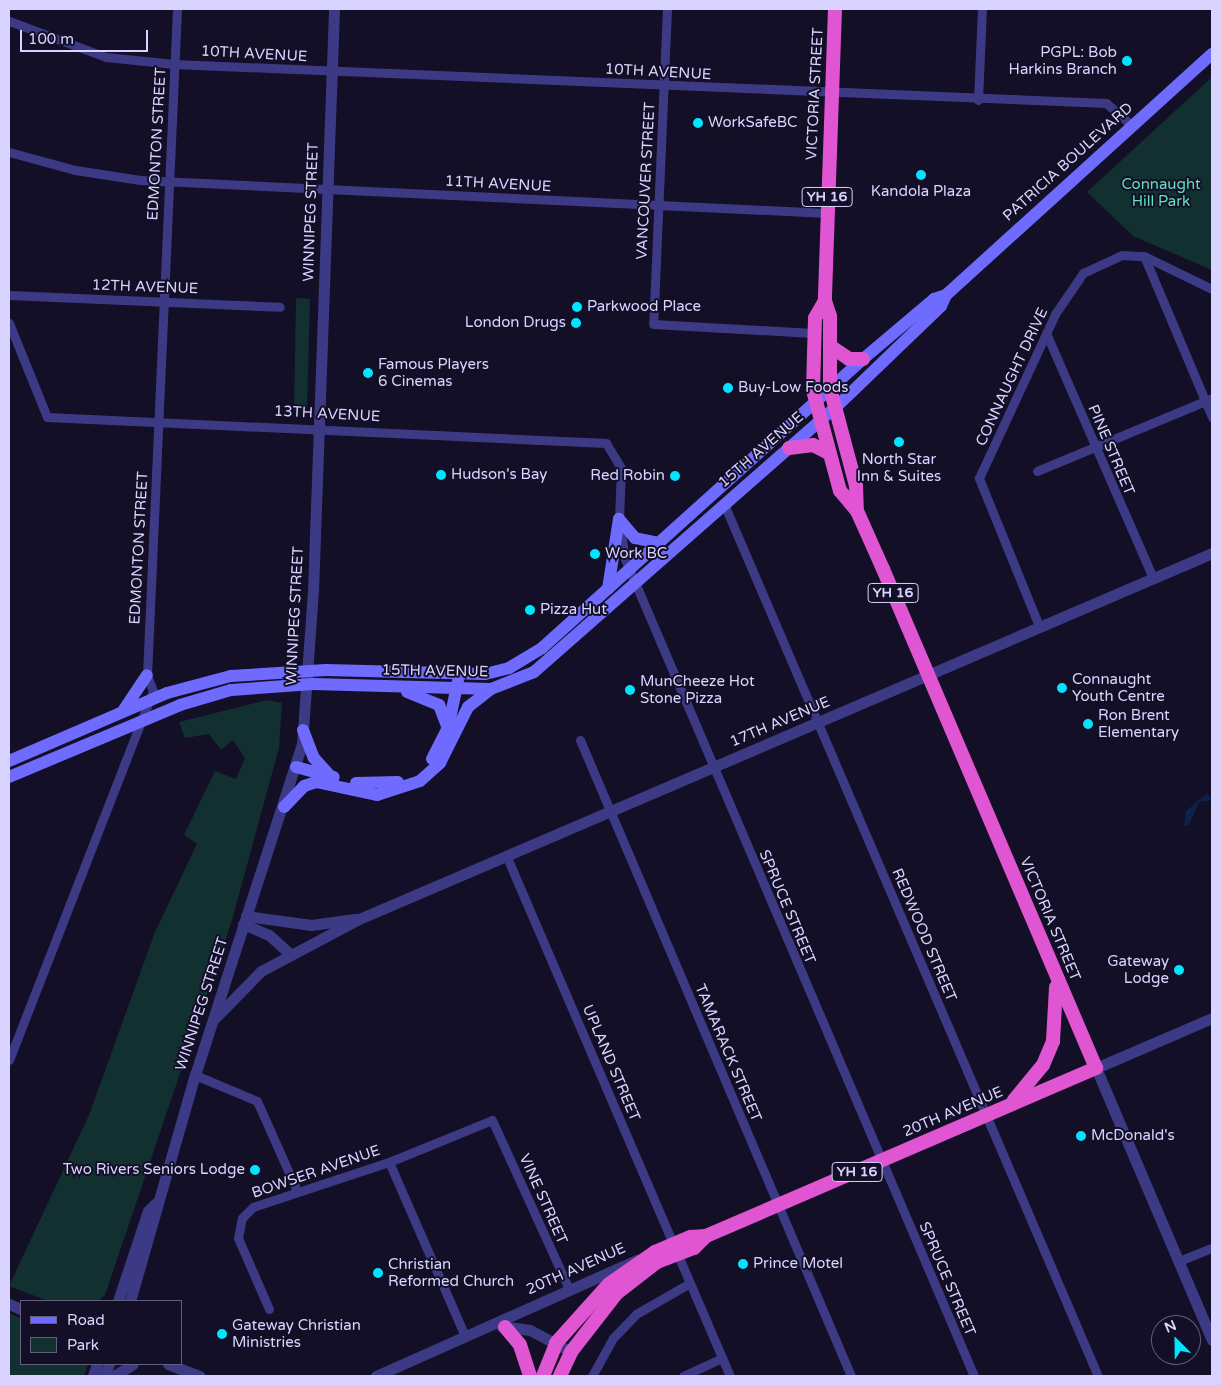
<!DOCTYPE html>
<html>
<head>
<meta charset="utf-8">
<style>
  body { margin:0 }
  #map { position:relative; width:1221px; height:1385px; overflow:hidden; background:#130f26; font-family:"Varela Round",sans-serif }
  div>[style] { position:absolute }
  .green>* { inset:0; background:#12302f }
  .water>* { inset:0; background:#0c2248 }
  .minor>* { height:9px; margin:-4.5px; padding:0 4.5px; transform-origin:4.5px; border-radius:4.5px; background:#3d3a85 }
  .tertiary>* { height:11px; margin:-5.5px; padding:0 5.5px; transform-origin:5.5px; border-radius:5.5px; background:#3d3a85 }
  .secondary>* { height:12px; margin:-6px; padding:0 6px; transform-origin:6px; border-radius:6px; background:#6f6bff }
  .trunk>* { height:14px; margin:-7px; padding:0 7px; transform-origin:7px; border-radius:7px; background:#e055d1 }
  .dots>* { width:14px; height:14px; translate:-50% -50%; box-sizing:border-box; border:2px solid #130f26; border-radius:50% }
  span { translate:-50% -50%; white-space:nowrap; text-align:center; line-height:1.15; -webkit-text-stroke:4px #130f26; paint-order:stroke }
  .shield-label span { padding:1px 4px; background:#130f26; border:1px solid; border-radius:4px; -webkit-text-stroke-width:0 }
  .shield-label { font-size:14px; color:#d9d4ff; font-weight:700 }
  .poi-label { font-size:15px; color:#d9d4ff }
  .right { translate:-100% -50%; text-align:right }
  .left { translate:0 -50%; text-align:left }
  .street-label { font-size:15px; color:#d9d4ff }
  .park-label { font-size:15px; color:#5fe0c0 }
  .frame { position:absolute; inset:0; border:10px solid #d9d4ff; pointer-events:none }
  .legend { position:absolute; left:20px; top:1300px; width:162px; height:65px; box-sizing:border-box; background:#130f26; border:1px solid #625e7d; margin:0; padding:6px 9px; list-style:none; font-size:15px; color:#d9d4ff }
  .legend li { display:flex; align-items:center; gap:10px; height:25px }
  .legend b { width:25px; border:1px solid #625e7d }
  .north { position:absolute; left:1151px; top:1315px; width:50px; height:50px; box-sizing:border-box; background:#130f26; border:1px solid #625e7d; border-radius:50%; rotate:337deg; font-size:14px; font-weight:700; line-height:20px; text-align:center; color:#d9d4ff }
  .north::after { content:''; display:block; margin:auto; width:18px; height:22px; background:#00e5ff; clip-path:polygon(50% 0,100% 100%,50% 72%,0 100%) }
  .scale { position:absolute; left:20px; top:30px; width:128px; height:22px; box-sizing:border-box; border:2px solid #d9d4ff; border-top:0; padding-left:6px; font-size:15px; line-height:18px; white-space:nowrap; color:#d9d4ff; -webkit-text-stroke:4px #130f26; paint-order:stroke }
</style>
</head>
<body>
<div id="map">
  <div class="green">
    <div style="clip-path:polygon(1212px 77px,1212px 270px,1133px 236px,1087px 192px)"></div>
    <div style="clip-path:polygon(296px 298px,310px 299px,307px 410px,294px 411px)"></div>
    <div style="clip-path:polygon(267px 700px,282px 703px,279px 748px,232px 920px,105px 1295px,98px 1301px,48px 1301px,9px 1286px,89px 1115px,155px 932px,197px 844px,184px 835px,215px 771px,236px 779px,245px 758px,233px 740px,221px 750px,209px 734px,185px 738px,179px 722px)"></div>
    <div style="clip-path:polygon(9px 1313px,21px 1318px,21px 1364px,88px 1364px,84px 1376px,9px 1376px)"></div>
  </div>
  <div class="water">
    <div style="clip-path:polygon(1207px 793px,1212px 800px,1199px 802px,1189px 825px,1184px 826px,1186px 811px)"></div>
  </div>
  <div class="minor">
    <div style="left:667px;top:9px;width:315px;rotate:92.5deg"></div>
    <div style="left:653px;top:324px;width:160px;rotate:3.2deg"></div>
    <div style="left:9px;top:21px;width:103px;rotate:20.4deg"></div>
    <div style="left:106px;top:57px;width:68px;rotate:5.9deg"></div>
    <div style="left:174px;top:64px;width:933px;rotate:2.4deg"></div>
    <div style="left:1106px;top:103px;width:35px;rotate:41deg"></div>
    <div style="left:978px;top:100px;width:91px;rotate:-87.5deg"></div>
    <div style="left:9px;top:152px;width:68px;rotate:15.3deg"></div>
    <div style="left:75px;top:170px;width:66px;rotate:8.7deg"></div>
    <div style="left:140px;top:180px;width:687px;rotate:2.75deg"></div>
    <div style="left:1144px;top:256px;width:175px;rotate:67.1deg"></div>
    <div style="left:9px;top:295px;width:271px;rotate:2.5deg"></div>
    <div style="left:9px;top:323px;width:101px;rotate:68deg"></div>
    <div style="left:47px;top:417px;width:560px;rotate:2.66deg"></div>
    <div style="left:606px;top:443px;width:29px;rotate:59deg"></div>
    <div style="left:621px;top:468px;width:51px;rotate:92.2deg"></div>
    <div style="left:619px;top:519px;width:40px;rotate:81.5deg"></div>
    <div style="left:625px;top:559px;width:888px;rotate:66.87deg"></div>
    <div style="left:1046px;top:333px;width:267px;rotate:66.4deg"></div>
    <div style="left:1037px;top:471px;width:190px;rotate:-22.6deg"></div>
    <div style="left:724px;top:504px;width:949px;rotate:66.79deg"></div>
    <div style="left:1039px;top:626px;width:160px;rotate:-112.1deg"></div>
    <div style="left:979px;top:478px;width:181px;rotate:-65.1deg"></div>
    <div style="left:1055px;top:314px;width:50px;rotate:-55.7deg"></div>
    <div style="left:1083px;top:273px;width:43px;rotate:-24.8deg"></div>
    <div style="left:1122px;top:255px;width:22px;rotate:3deg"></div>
    <div style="left:1144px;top:256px;width:76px;rotate:25.9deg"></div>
    <div style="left:580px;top:740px;width:691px;rotate:66.92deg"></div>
    <div style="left:506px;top:855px;width:567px;rotate:66.74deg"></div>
    <div style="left:9px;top:1060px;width:396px;rotate:-68.7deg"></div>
    <div style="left:153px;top:691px;width:17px;rotate:-111deg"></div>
    <div style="left:147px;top:675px;width:667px;rotate:-87.42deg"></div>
    <div style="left:195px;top:1075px;width:67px;rotate:22.8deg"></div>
    <div style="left:257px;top:1101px;width:98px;rotate:66deg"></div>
    <div style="left:389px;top:1162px;width:190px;rotate:66.4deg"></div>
    <div style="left:1179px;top:1261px;width:35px;rotate:-22deg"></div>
    <div style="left:269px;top:1309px;width:77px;rotate:-113.6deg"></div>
    <div style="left:238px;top:1238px;width:20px;rotate:-79deg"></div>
    <div style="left:242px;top:1218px;width:16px;rotate:-45deg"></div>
    <div style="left:253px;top:1207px;width:143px;rotate:-18.3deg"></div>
    <div style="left:389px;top:1162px;width:111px;rotate:-22.2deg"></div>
    <div style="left:492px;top:1120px;width:186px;rotate:65.5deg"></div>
    <div style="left:592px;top:1376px;width:43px;rotate:-61.1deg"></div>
    <div style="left:613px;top:1338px;width:33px;rotate:-46deg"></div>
    <div style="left:636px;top:1314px;width:62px;rotate:-29.9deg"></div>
    <div style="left:683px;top:1376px;width:43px;rotate:-24.8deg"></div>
  </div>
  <div class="tertiary">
    <div style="left:246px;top:916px;width:66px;rotate:7.9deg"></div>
    <div style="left:311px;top:925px;width:44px;rotate:-7.8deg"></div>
    <div style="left:243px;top:924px;width:28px;rotate:23deg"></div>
    <div style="left:269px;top:935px;width:27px;rotate:42deg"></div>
    <div style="left:215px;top:1018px;width:66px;rotate:-45.6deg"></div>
    <div style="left:261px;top:971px;width:111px;rotate:-28deg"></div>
    <div style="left:359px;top:919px;width:928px;rotate:-23.22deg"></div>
    <div style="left:1212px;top:1018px;width:126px;rotate:156.7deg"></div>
    <div style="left:1096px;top:1068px;width:296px;rotate:66.9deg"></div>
    <div style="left:118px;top:1301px;width:95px;rotate:-71.6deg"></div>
    <div style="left:148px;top:1211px;width:11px;rotate:-45deg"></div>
    <div style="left:130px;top:1301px;width:235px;rotate:-74deg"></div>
    <div style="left:195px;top:1075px;width:348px;rotate:-72.1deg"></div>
    <div style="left:302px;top:744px;width:153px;rotate:-85.9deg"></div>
    <div style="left:313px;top:591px;width:582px;rotate:-87.93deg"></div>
    <div style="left:9px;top:1304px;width:13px;rotate:23deg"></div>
    <div style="left:501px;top:1326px;width:29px;rotate:8deg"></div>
    <div style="left:530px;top:1330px;width:47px;rotate:28.2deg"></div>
    <div style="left:168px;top:1364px;width:34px;rotate:21deg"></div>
    <div style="left:93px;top:1376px;width:13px;rotate:-72deg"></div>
    <div style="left:104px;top:1376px;width:13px;rotate:-67deg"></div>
    <div style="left:114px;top:1376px;width:22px;rotate:-32deg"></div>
    <div style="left:376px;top:1376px;width:286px;rotate:-24deg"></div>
  </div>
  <div class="secondary">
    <div style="left:619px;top:519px;width:25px;rotate:50deg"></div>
    <div style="left:635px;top:538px;width:25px;rotate:12deg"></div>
    <div style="left:608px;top:589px;width:71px;rotate:-81.1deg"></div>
    <div style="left:407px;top:692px;width:35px;rotate:22deg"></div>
    <div style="left:439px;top:705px;width:25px;rotate:69deg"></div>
    <div style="left:123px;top:711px;width:43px;rotate:-56.3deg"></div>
    <div style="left:303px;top:730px;width:30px;rotate:69deg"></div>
    <div style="left:314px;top:758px;width:24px;rotate:48deg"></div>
    <div style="left:432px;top:759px;width:35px;rotate:-63deg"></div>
    <div style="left:448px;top:728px;width:48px;rotate:-78deg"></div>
    <div style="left:9px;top:761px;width:172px;rotate:-23.3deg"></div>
    <div style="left:167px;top:693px;width:66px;rotate:-14.9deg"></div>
    <div style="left:231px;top:676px;width:95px;rotate:-3.6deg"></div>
    <div style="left:326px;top:670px;width:159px;rotate:1.4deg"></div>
    <div style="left:485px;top:674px;width:25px;rotate:-14deg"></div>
    <div style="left:509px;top:668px;width:39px;rotate:-31deg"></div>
    <div style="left:542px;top:648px;width:432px;rotate:-42deg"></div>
    <div style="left:863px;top:359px;width:93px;rotate:-40.2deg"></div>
    <div style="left:934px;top:299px;width:13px;rotate:-18deg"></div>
    <div style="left:296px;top:767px;width:39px;rotate:15deg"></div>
    <div style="left:9px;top:777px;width:186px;rotate:-22.8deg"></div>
    <div style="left:180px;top:705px;width:53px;rotate:-16.4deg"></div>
    <div style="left:231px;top:690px;width:82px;rotate:-4.2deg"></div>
    <div style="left:313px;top:684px;width:178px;rotate:1.6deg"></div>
    <div style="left:491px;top:689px;width:46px;rotate:-21.6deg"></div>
    <div style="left:534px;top:672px;width:400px;rotate:-41.3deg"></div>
    <div style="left:835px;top:408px;width:147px;rotate:-43.9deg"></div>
    <div style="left:941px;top:306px;width:12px;rotate:-66deg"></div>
    <div style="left:946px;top:295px;width:359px;rotate:-42.2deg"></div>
    <div style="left:356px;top:783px;width:42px;rotate:-1.4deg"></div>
    <div style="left:284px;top:807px;width:29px;rotate:-46deg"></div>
    <div style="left:304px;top:786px;width:13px;rotate:-18deg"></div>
    <div style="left:316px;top:782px;width:62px;rotate:12deg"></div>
    <div style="left:377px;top:795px;width:45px;rotate:-18deg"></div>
    <div style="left:420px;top:781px;width:27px;rotate:-42deg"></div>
    <div style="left:440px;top:763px;width:63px;rotate:-63.4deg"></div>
    <div style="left:468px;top:707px;width:29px;rotate:-38deg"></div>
  </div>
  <div class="trunk">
    <div style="left:835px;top:9px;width:292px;rotate:92deg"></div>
    <div style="left:825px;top:301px;width:16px;rotate:72deg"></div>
    <div style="left:830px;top:316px;width:72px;rotate:90deg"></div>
    <div style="left:830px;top:388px;width:101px;rotate:75.1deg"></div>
    <div style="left:856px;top:486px;width:25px;rotate:88deg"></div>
    <div style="left:830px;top:346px;width:23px;rotate:34deg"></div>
    <div style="left:849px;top:359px;width:14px"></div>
    <div style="left:789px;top:448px;width:24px;rotate:-7deg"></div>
    <div style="left:813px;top:445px;width:18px;rotate:27deg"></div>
    <div style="left:1014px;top:1100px;width:45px;rotate:-50.4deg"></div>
    <div style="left:1043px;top:1065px;width:26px;rotate:-67deg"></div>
    <div style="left:1053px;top:1041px;width:54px;rotate:-86.8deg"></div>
    <div style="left:505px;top:1327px;width:23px;rotate:50deg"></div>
    <div style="left:520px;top:1345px;width:33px;rotate:72deg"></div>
    <div style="left:543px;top:1376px;width:35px;rotate:-68deg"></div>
    <div style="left:556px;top:1343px;width:79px;rotate:-48.1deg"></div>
    <div style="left:609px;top:1284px;width:56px;rotate:-34.8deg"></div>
    <div style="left:655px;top:1252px;width:39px;rotate:-23deg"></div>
    <div style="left:691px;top:1237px;width:15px;rotate:-4deg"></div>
    <div style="left:560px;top:1376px;width:26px;rotate:-65deg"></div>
    <div style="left:571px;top:1352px;width:75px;rotate:-52.1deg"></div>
    <div style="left:617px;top:1293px;width:51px;rotate:-37.8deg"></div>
    <div style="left:657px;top:1262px;width:40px;rotate:-21deg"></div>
    <div style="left:694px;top:1248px;width:17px;rotate:-45deg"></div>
    <div style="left:706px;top:1236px;width:425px;rotate:-23.3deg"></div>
    <div style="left:1096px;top:1068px;width:543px;rotate:-113.12deg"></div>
    <div style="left:883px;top:569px;width:64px;rotate:-114.1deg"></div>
    <div style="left:857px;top:511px;width:26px;rotate:-130deg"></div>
    <div style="left:840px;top:491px;width:105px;rotate:-105deg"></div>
    <div style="left:813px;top:390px;width:72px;rotate:-88.4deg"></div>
    <div style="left:815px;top:318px;width:20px;rotate:-60deg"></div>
  </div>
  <div class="dots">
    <div style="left:1127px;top:61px;background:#00e5ff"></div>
    <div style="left:698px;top:123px;background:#00e5ff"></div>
    <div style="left:921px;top:175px;background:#00e5ff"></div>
    <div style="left:577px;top:307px;background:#00e5ff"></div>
    <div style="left:576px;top:323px;background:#00e5ff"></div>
    <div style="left:368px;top:373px;background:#00e5ff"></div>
    <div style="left:728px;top:388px;background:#00e5ff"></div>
    <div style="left:899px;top:442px;background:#00e5ff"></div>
    <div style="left:441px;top:475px;background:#00e5ff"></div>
    <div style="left:675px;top:476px;background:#00e5ff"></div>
    <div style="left:595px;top:554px;background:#00e5ff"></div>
    <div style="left:530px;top:610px;background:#00e5ff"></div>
    <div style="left:1062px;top:688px;background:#00e5ff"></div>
    <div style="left:630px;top:690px;background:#00e5ff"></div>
    <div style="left:1088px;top:724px;background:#00e5ff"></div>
    <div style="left:1179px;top:970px;background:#00e5ff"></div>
    <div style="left:1081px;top:1136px;background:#00e5ff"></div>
    <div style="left:255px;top:1170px;background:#00e5ff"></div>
    <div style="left:743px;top:1264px;background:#00e5ff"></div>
    <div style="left:378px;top:1273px;background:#00e5ff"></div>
    <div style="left:222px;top:1334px;background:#00e5ff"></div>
  </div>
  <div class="shield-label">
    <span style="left:827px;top:197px">YH 16</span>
    <span style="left:893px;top:593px">YH 16</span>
    <span style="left:857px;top:1172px">YH 16</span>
  </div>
  <div class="poi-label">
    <span class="right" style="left:1117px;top:61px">PGPL: Bob<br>Harkins Branch</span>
    <span class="left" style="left:708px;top:123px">WorkSafeBC</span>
    <span style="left:921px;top:192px">Kandola Plaza</span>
    <span class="left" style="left:587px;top:307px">Parkwood Place</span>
    <span class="right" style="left:566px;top:323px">London Drugs</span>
    <span class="left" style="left:378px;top:373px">Famous Players<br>6 Cinemas</span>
    <span class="left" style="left:738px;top:388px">Buy-Low Foods</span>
    <span style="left:899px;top:468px">North Star<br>Inn &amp; Suites</span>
    <span class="left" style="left:451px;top:475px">Hudson's Bay</span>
    <span class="right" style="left:665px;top:476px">Red Robin</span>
    <span class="left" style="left:605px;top:554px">Work BC</span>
    <span class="left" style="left:540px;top:610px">Pizza Hut</span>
    <span class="left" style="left:1072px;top:688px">Connaught<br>Youth Centre</span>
    <span class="left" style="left:640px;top:690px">MunCheeze Hot<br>Stone Pizza</span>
    <span class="left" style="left:1098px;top:724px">Ron Brent<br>Elementary</span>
    <span class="right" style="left:1169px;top:970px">Gateway<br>Lodge</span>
    <span class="left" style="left:1091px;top:1136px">McDonald's</span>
    <span class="right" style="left:245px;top:1170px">Two Rivers Seniors Lodge</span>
    <span class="left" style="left:388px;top:1273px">Christian<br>Reformed Church</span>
    <span class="left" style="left:753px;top:1264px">Prince Motel</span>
    <span class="left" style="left:232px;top:1334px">Gateway Christian<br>Ministries</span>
  </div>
  <div class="street-label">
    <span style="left:254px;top:54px;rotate:3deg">10TH AVENUE</span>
    <span style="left:658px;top:72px;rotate:3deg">10TH AVENUE</span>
    <span style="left:815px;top:94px;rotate:-87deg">VICTORIA STREET</span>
    <span style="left:157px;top:144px;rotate:-87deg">EDMONTON STREET</span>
    <span style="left:1068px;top:162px;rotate:-42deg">PATRICIA BOULEVARD</span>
    <span style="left:646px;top:181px;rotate:-87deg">VANCOUVER STREET</span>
    <span style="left:498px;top:184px;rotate:3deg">11TH AVENUE</span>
    <span style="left:311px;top:212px;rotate:-88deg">WINNIPEG STREET</span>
    <span style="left:145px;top:287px;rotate:2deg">12TH AVENUE</span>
    <span style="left:1012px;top:377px;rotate:-65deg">CONNAUGHT DRIVE</span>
    <span style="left:327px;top:414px;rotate:3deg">13TH AVENUE</span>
    <span style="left:761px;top:450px;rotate:-41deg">15TH AVENUE</span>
    <span style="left:1111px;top:450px;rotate:67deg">PINE STREET</span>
    <span style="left:139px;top:548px;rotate:-87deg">EDMONTON STREET</span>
    <span style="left:295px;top:616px;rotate:-87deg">WINNIPEG STREET</span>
    <span style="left:435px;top:671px;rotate:1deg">15TH AVENUE</span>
    <span style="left:780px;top:722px;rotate:-23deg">17TH AVENUE</span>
    <span style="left:787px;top:907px;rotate:67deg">SPRUCE STREET</span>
    <span style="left:1050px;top:919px;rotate:67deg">VICTORIA STREET</span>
    <span style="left:924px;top:935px;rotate:67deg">REDWOOD STREET</span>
    <span style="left:202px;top:1004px;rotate:-72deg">WINNIPEG STREET</span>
    <span style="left:728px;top:1053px;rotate:67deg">TAMARACK STREET</span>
    <span style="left:611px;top:1063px;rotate:67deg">UPLAND STREET</span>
    <span style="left:953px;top:1112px;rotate:-23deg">20TH AVENUE</span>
    <span style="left:316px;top:1172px;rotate:-19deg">BOWSER AVENUE</span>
    <span style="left:543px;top:1199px;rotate:66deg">VINE STREET</span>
    <span style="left:576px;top:1269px;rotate:-24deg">20TH AVENUE</span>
    <span style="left:947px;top:1279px;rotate:67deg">SPRUCE STREET</span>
  </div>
  <div class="park-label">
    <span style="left:1161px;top:193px">Connaught<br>Hill Park</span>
  </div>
  <div class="frame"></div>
  <ul class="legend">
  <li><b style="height:6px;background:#6f6bff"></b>Road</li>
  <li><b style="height:14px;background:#12302f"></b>Park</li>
  </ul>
  <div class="north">N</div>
  <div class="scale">100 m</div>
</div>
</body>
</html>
